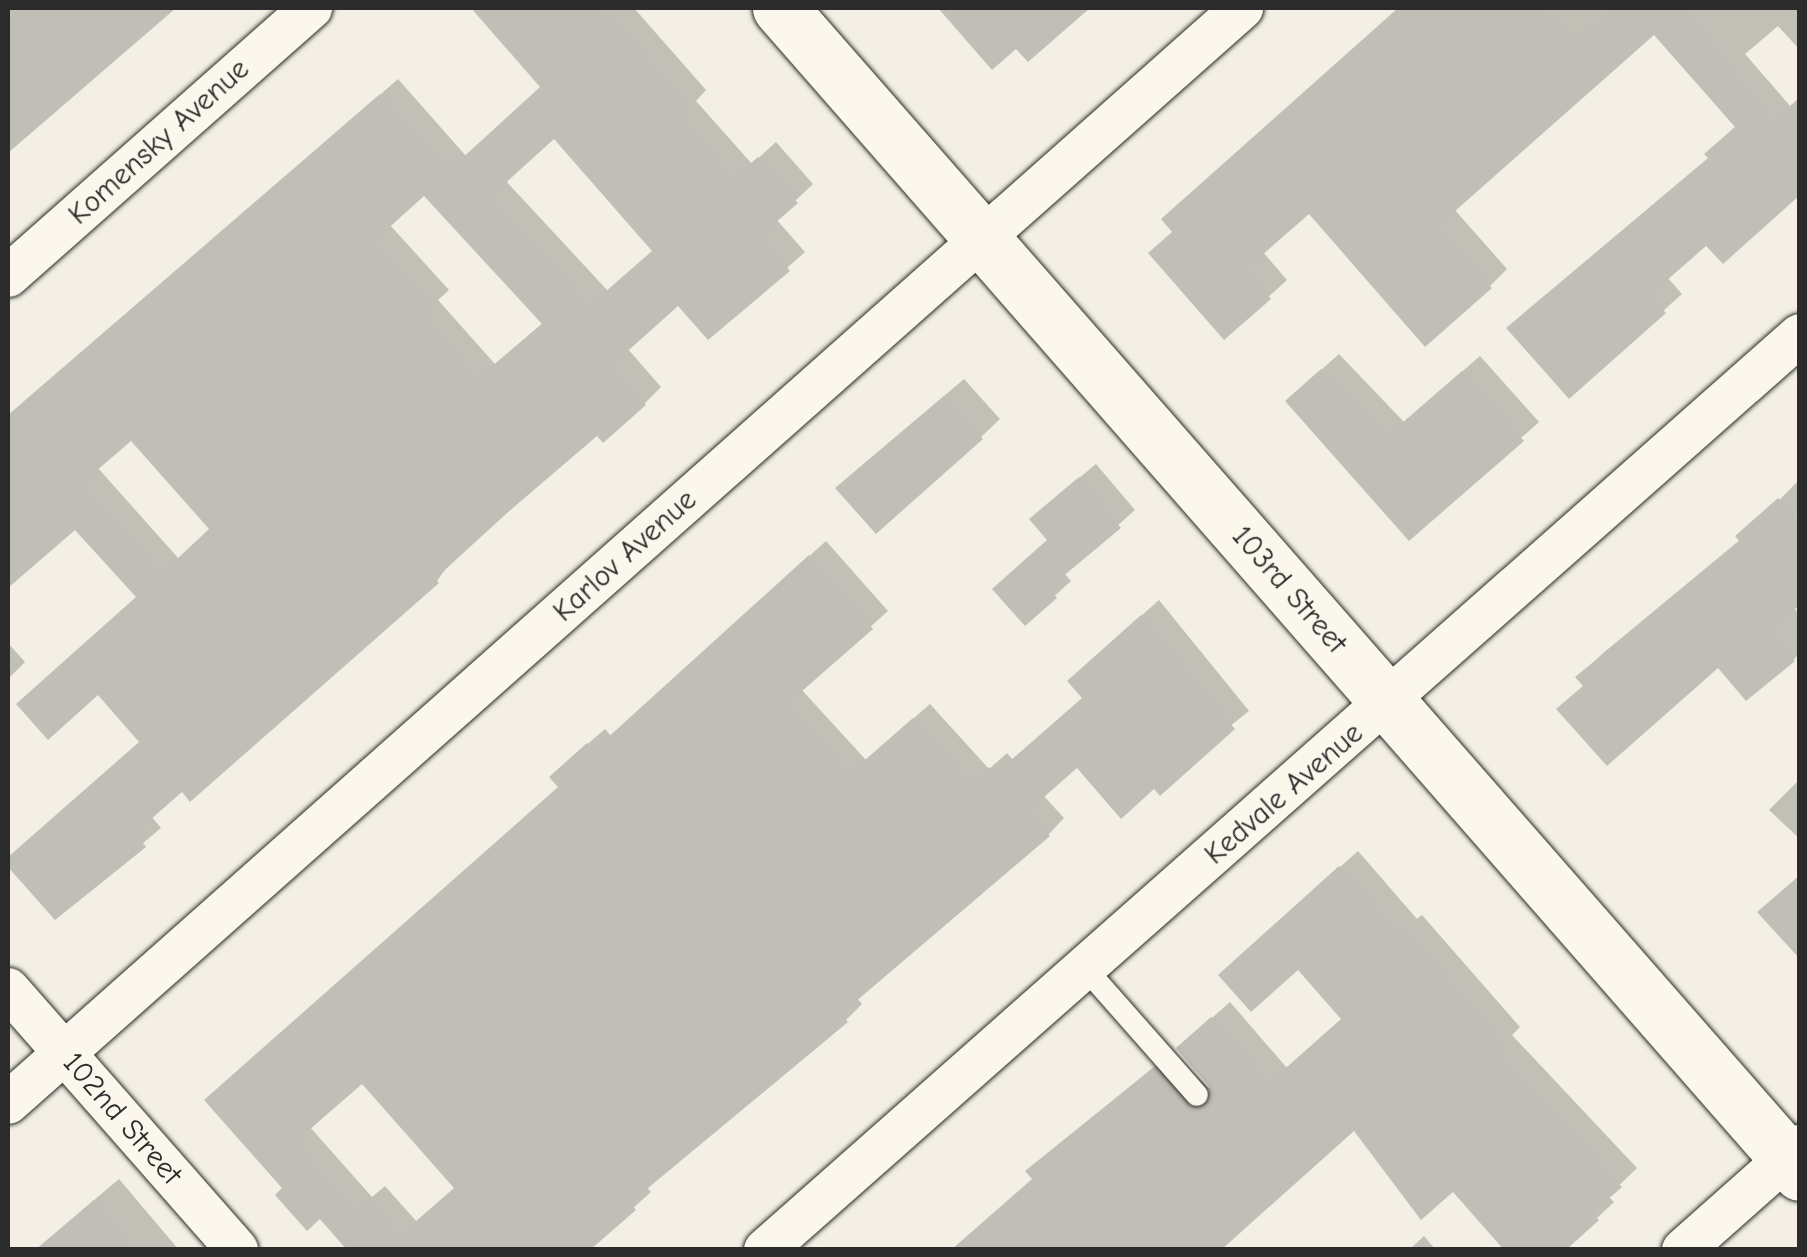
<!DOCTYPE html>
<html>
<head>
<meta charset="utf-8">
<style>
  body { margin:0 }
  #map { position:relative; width:1807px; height:1257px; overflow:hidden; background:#f3efe4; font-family:"Comic Neue",sans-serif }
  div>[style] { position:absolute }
  .shadow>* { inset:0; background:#0003 }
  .building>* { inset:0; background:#c0beb6 }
  .roads { filter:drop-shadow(0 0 2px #2b2b2b) drop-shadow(0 0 2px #2b2b2b) }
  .service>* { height:22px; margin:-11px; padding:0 11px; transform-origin:11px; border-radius:11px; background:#fbf7ec }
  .minor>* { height:42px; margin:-21px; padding:0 21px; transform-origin:21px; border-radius:21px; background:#fbf7ec }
  .secondary>* { height:55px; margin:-27.5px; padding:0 27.5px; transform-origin:27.5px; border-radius:27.5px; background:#fbf7ec }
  span { translate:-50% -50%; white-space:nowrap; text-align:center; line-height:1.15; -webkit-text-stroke:8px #fbf7ec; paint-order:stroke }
  .street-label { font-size:30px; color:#2b2b2b }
  .frame { position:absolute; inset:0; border:10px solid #2b2b2b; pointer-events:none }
</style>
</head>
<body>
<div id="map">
  <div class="shadow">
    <div style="clip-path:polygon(8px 8px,173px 8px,8px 152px)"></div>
    <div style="clip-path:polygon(evenodd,474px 8px,634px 8px,706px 90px,696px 101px,752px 164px,776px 142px,813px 184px,776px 219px,805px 252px,708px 337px,678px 302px,627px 348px,661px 387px,644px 404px,597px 432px,451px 561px,437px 581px,182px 788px,151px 816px,161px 828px,55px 917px,8px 860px,141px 741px,98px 691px,138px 596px,76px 526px,19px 575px,8px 561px,8px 423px,398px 79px,466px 156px,542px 86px,474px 8px,554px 136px,655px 250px,608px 291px,505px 180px,554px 136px,474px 8px,425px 192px,544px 322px,495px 364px,438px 300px,449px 290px,389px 224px,425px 192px,474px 8px,131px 437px,212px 528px,179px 559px,97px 467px,131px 437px)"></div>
    <div style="clip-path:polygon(942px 8px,1084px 8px,1028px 59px,1016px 46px,993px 66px)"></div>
    <div style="clip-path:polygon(1401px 8px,1800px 8px,1800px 50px,1778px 26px,1745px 54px,1791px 107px,1707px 242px,1667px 277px,1682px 294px,1569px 395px,1710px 157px,1738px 125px,1654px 31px,1454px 209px,1507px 269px,1490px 286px,1310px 210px,1262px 251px,1287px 280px,1224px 337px,1174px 231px,1182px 202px)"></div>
    <div style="clip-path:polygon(1339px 354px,1404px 422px,1480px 356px,1539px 422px,1409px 538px,1305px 384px)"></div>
    <div style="clip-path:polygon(964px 379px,1000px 419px,981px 437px,857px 470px)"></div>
    <div style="clip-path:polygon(1096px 464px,1135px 510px,1064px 573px,1071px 581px,1026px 622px,1050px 540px,1048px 504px)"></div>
    <div style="clip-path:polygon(1800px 479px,1800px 601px,1793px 607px,1800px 615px,1800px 653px,1794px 659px,1585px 684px,1579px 677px,1602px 654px,1741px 539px)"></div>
    <div style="clip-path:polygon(evenodd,826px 541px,888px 611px,801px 689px,866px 760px,930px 704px,989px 769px,1007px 753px,1013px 760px,1084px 697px,1086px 665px,1159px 600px,1249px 711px,1155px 786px,1077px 765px,1043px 795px,1064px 818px,1048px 835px,857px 998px,862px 1004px,846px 1020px,646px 1187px,651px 1192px,586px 1250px,351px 1250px,207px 1100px,560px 786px,568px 761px,605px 729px,611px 736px,826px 541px,362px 1081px,456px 1187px,417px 1222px,385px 1186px,372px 1197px,309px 1126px,362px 1081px)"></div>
    <div style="clip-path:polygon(8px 643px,25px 662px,8px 679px)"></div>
    <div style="clip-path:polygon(1800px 779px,1800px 839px,1769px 810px)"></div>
    <div style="clip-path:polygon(1358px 851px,1417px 919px,1422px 915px,1520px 1027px,1512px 1035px,1637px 1168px,1608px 1196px,1614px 1202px,1597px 1218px,1453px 1189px,1354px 1127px,1035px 1178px,1046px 1155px,1171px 1053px,1211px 1090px,1196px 1032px,1230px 1002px,1287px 1068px,1344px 1018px,1298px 967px,1238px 958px)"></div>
    <div style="clip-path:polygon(119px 1179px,179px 1250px,35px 1250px)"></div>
    <div style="clip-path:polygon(1424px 1236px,1436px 1250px,1409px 1250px)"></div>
  </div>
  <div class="building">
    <div style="clip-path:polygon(8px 8px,176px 8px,8px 153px)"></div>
    <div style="clip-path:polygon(evenodd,471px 8px,602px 8px,691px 109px,680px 119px,733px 179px,758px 157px,798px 203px,760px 236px,790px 271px,708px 340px,678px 306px,611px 366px,646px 405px,603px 443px,597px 436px,507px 513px,435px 579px,439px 583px,190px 802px,182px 792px,135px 833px,146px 847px,55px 920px,8px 867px,8px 857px,139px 742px,98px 695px,48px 740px,16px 704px,136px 597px,75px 530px,8px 588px,8px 415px,380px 94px,448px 171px,540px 87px,471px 8px,554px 139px,652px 251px,589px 306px,489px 198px,554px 139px,471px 8px,424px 196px,542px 324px,477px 379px,423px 318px,434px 309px,373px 242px,424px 196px,471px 8px,131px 441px,209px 529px,161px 574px,81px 484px,131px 441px)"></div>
    <div style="clip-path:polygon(938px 8px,1090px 8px,1028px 62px,1016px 49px,992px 70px)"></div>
    <div style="clip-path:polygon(1398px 8px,1545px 8px,1575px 42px,1614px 8px,1685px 8px,1772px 122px,1800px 97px,1800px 195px,1723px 264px,1706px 246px,1650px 295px,1666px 313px,1569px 399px,1506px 328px,1708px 158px,1704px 154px,1735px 127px,1654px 35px,1437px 227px,1492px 288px,1425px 347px,1309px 214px,1246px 269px,1271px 299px,1224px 340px,1148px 253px,1172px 232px,1161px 219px)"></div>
    <div style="clip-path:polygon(1321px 369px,1386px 437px,1462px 371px,1524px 441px,1409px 541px,1285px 401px)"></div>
    <div style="clip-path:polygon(944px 396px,983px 439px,876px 534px,835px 488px)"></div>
    <div style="clip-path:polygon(1079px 477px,1121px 528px,1049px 588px,1057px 598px,1025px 626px,992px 589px,1047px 540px,1029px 519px)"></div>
    <div style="clip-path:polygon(1778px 498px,1800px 523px,1800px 605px,1770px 630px,1795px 661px,1746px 701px,1718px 668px,1607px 766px,1556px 709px,1583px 686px,1575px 677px,1740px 542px,1735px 536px)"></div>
    <div style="clip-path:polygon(evenodd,809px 555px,873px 629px,786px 705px,849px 774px,913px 718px,971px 784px,989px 767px,995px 774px,1082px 698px,1067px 681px,1141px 615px,1235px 729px,1160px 796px,1154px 789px,1121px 819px,1077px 768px,1028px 811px,1050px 836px,841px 1014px,848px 1022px,630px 1203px,636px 1210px,590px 1250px,347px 1250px,320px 1219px,307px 1231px,275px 1195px,282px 1188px,204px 1100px,558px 787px,549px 777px,587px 743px,594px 750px,809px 555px,362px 1084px,454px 1188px,399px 1236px,368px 1200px,355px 1212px,294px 1143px,362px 1084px)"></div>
    <div style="clip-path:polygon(1339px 866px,1399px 934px,1404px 929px,1505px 1046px,1496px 1053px,1622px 1187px,1592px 1213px,1599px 1220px,1566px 1250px,1504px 1250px,1453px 1192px,1421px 1220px,1354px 1131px,1221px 1250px,951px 1250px,1032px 1179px,1025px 1171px,1153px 1068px,1186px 1106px,1208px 1106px,1209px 1086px,1176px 1048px,1211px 1017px,1269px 1083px,1341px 1019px,1298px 970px,1251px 1012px,1218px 975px)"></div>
    <div style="clip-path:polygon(1800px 875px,1800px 959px,1757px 912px)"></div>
    <div style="clip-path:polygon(94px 1200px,137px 1250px,36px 1250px)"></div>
  </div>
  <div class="roads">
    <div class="service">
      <div style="left:1085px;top:968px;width:169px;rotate:48.6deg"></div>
    </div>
    <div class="minor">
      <div style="left:8px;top:276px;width:405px;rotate:-41.5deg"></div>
      <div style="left:8px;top:989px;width:347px;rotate:48.7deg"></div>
      <div style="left:8px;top:1103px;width:1650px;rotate:-41.58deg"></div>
      <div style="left:765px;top:1250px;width:1381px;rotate:-41.48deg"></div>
      <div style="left:1683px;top:1250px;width:157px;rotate:-41.6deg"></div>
    </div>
    <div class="secondary">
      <div style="left:780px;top:8px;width:1548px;rotate:48.8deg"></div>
    </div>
  </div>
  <div class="street-label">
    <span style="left:159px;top:142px;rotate:-42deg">Komensky Avenue</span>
    <span style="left:625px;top:556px;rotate:-42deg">Karlov Avenue</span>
    <span style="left:1289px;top:590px;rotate:49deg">103rd Street</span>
    <span style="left:1284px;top:794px;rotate:-41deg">Kedvale Avenue</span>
    <span style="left:122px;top:1119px;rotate:49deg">102nd Street</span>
  </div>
  <div class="frame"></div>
</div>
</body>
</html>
